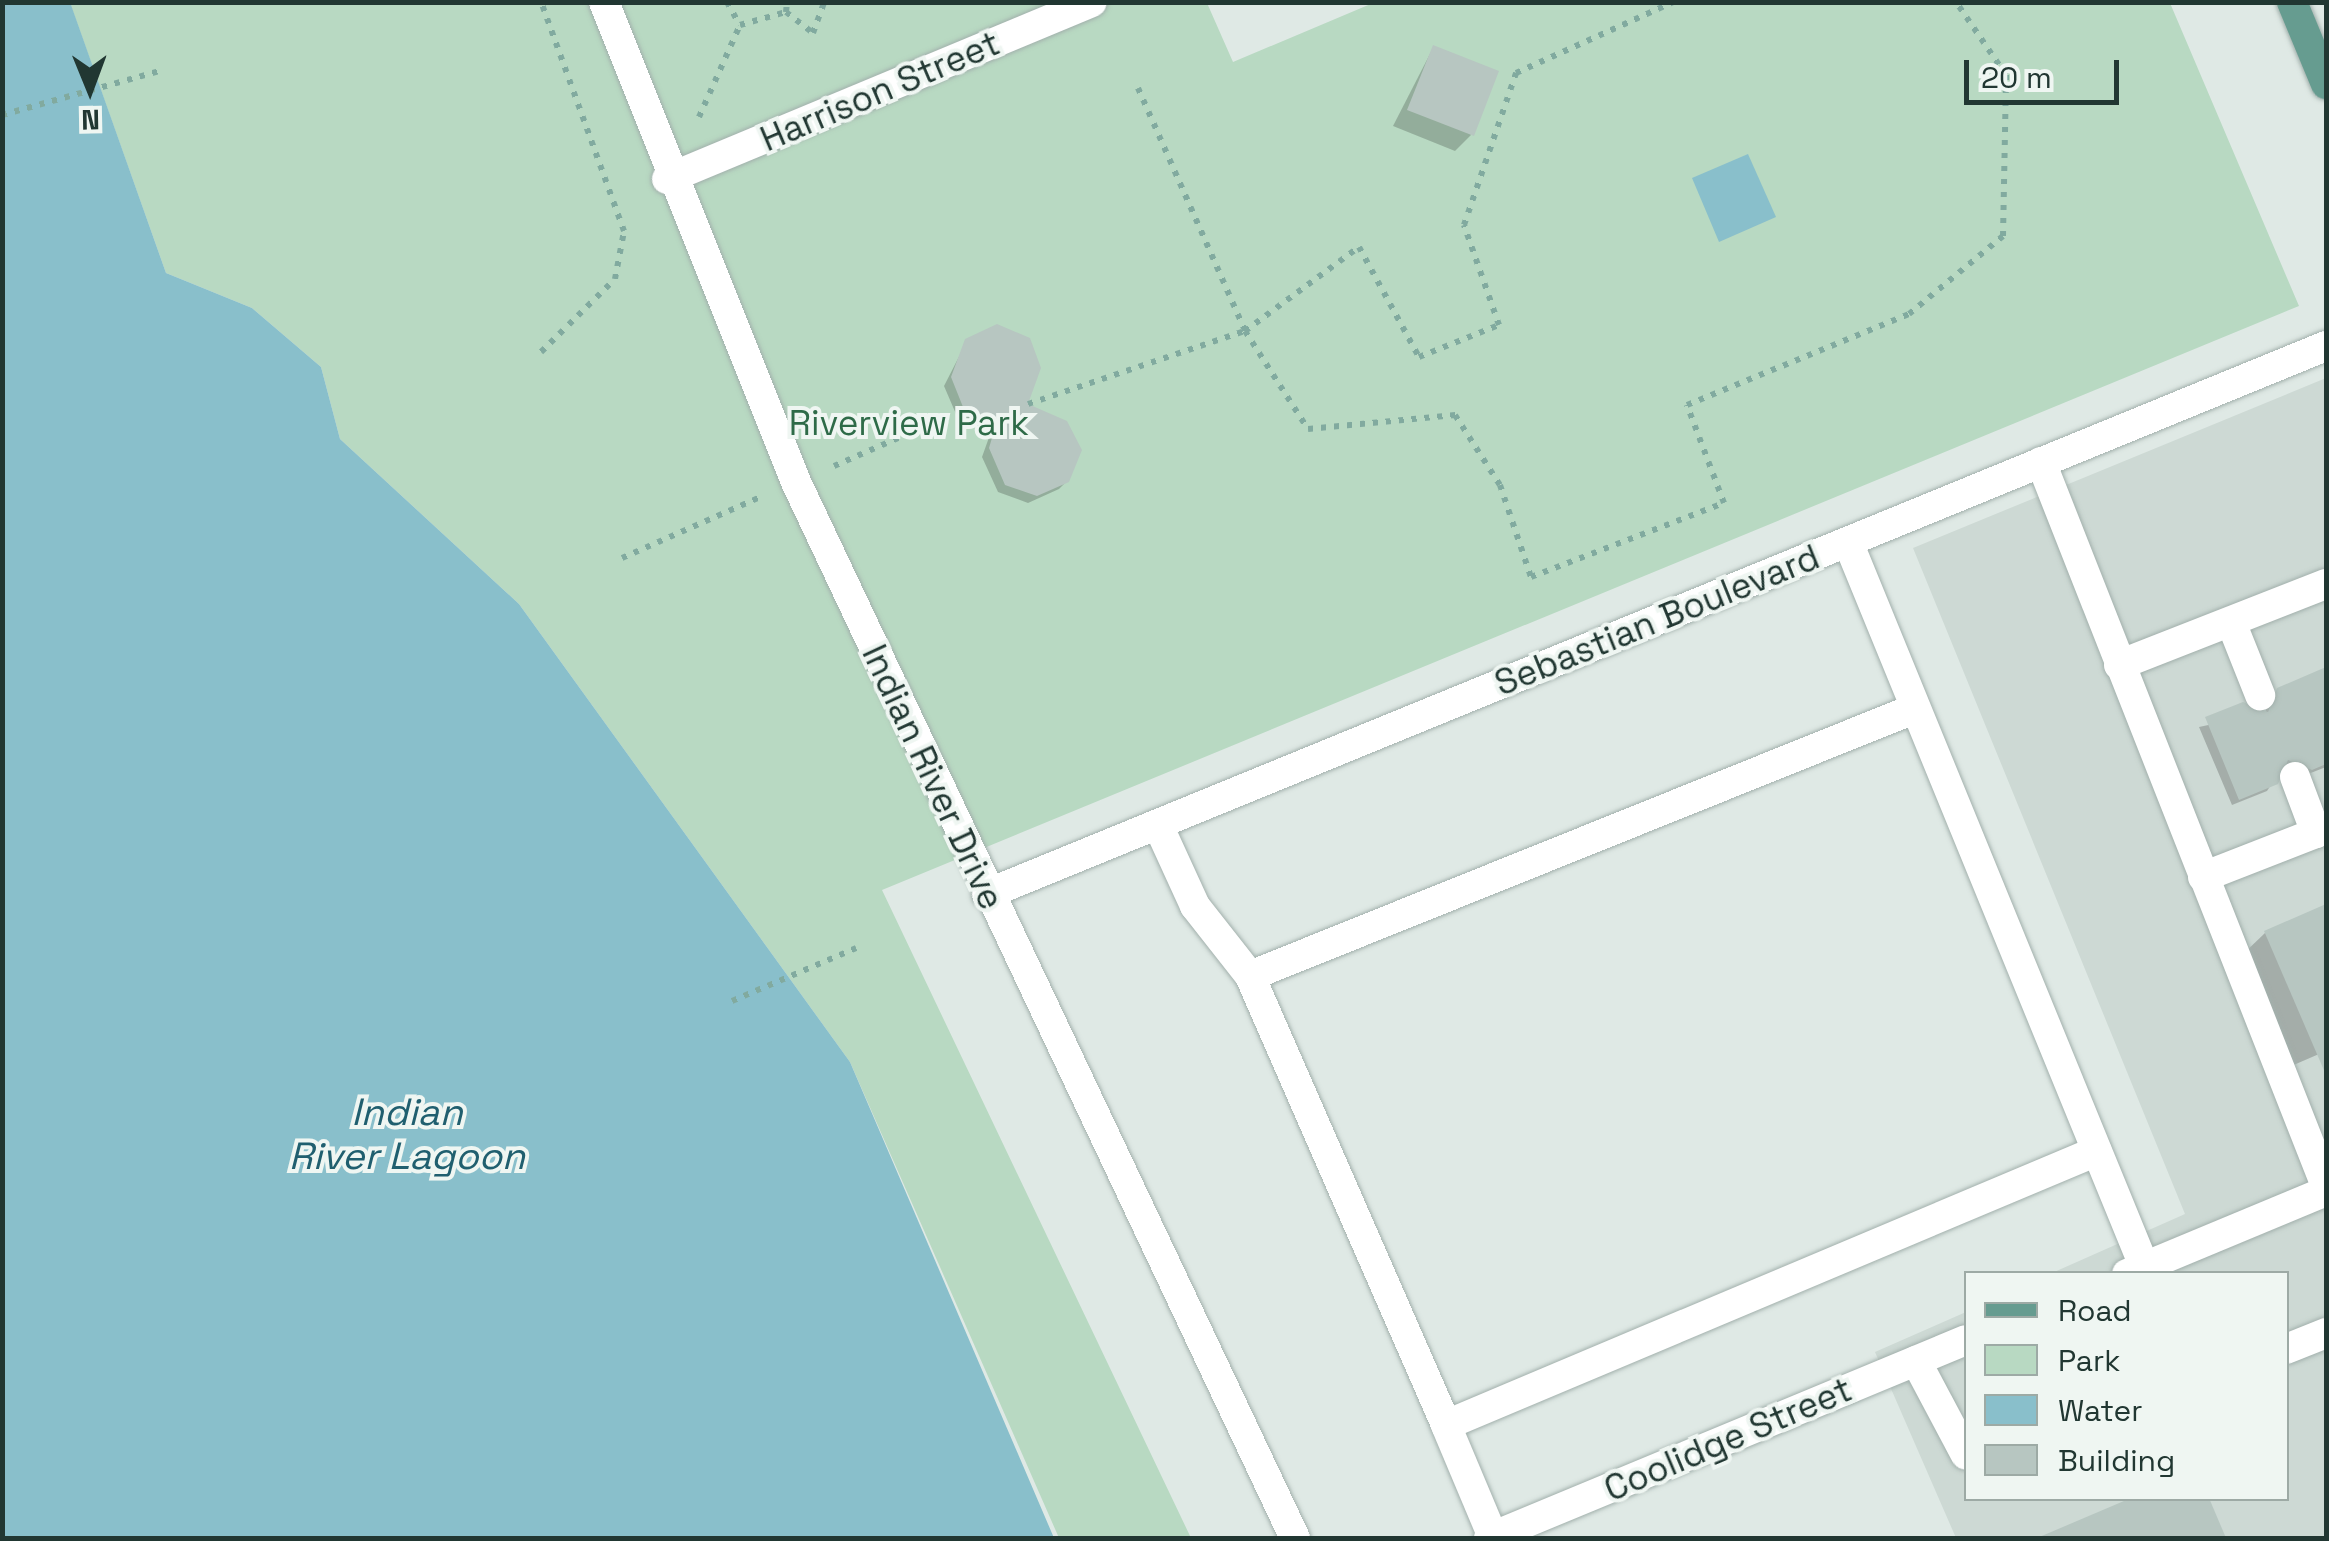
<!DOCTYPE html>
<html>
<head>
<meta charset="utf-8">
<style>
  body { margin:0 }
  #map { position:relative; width:2329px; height:1541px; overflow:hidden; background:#dfe9e5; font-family:"Space Grotesk",sans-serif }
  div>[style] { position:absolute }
  .built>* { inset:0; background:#cdd9d4 }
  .green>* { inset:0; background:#b8d9c2 }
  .water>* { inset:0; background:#89bfcb }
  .shadow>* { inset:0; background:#0003 }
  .building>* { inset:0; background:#b7c6c1 }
  .path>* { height:6px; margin-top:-3px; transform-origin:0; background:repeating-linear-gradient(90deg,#81aa9f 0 5px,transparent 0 13px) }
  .roads { filter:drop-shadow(0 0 2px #a2b0ac) drop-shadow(0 0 2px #a2b0ac) }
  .lane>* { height:30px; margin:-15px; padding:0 15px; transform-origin:15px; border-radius:15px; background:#fff }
  .street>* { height:30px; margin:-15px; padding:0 15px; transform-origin:15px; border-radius:15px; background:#fff }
  .secondary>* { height:30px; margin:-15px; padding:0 15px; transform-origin:15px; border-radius:15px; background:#fff }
  .primary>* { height:30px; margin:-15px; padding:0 15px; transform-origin:15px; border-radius:15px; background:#669c90 }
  span { translate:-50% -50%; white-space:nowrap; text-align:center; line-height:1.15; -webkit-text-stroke:8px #eff6f2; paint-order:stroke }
  .street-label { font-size:35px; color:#213732 }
  .park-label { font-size:35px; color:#2e6b48 }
  .water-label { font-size:38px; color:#205f6f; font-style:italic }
  .frame { position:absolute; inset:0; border:5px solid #213732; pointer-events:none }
  .legend { position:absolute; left:1964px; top:1271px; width:325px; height:230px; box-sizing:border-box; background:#eff6f2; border:2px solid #9daaa5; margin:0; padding:12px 18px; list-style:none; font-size:30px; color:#213732 }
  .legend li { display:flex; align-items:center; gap:20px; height:50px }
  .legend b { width:50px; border:2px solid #9daaa5 }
  .north { position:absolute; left:40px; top:40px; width:100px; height:100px; -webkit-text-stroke:8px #eff6f2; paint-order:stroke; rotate:179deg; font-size:28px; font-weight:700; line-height:40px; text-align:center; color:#213732 }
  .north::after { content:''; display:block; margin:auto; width:35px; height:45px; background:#213732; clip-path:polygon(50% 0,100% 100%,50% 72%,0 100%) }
  .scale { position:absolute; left:1964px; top:60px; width:155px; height:45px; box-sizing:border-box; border:5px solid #213732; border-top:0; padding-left:12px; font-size:30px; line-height:35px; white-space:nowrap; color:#213732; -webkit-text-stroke:8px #eff6f2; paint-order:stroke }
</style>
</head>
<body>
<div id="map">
  <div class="built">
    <div style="clip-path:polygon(2326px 378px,2326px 1538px,1956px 1538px,1875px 1352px,1966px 1312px,1966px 1498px,2286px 1498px,2286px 1274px,2052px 1273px,2185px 1214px,1913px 548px)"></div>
  </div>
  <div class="green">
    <div style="clip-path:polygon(70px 3px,1207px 3px,1233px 62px,1373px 3px,2170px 3px,2299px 306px,882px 890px,1191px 1538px,1059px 1538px,850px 1062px,519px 604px,340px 439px,321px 367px,252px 308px,166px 273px)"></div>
  </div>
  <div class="water">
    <div style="clip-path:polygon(70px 2px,166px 273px,252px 308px,321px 367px,340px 439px,519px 604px,850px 1062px,1054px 1538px,3px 1538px,2px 3px)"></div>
    <div style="clip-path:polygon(1748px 154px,1776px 217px,1719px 242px,1692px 178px)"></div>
  </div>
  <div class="shadow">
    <div style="clip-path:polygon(1433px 48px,1471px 135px,1455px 151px,1393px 126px)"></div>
    <div style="clip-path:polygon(967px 341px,1025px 405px,1067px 481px,1059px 489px,1028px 503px,998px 492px,982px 457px,992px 429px,956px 414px,944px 386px)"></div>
    <div style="clip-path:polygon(2326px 670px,2326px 767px,2303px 776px,2282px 768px,2267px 791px,2232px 805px,2199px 727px,2264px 713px,2279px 690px)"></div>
    <div style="clip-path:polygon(2326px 906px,2326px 1051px,2289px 1067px,2241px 956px,2265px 933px)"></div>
    <div style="clip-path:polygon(2206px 1498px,2223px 1538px,2060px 1538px,2133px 1501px)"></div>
  </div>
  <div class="building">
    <div style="clip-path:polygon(1433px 45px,1499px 71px,1474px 136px,1407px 110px)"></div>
    <div style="clip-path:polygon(997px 324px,1030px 338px,1041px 368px,1028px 404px,1067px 421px,1082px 450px,1069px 482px,1037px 496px,1005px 485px,989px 448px,997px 421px,963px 407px,951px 377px,965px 339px)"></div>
    <div style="clip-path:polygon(2326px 667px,2326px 764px,2312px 770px,2288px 760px,2278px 784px,2239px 800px,2205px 717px,2243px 702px,2268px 712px,2277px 688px)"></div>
    <div style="clip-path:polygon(2326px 904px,2326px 1075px,2264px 931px)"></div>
    <div style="clip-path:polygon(2131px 1498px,2209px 1498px,2226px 1538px,2037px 1538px)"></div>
  </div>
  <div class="path">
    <div style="left:727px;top:2px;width:26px;rotate:61deg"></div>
    <div style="left:786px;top:12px;width:34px;rotate:38deg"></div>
    <div style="left:813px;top:33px;width:33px;rotate:-70deg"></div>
    <div style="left:740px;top:25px;width:48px;rotate:-15.8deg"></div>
    <div style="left:786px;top:12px;width:10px;rotate:-84deg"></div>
    <div style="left:1138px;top:88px;width:266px;rotate:66.2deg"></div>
    <div style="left:1245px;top:331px;width:117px;rotate:57.3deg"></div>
    <div style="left:1308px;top:429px;width:148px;rotate:-5.4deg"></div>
    <div style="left:1455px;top:415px;width:83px;rotate:57.3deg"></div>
    <div style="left:1500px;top:485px;width:97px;rotate:71.4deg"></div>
    <div style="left:1531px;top:577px;width:207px;rotate:-21deg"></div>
    <div style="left:1724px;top:503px;width:105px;rotate:-110.7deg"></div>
    <div style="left:1687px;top:405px;width:240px;rotate:-22.3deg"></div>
    <div style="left:1909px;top:314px;width:122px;rotate:-39.7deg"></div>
    <div style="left:2003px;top:236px;width:161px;rotate:-88.9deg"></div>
    <div style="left:2006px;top:75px;width:88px;rotate:-124.4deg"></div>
    <div style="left:2px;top:115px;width:164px;rotate:-15.6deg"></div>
    <div style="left:699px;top:117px;width:101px;rotate:-66deg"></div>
    <div style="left:541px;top:352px;width:104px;rotate:-44.6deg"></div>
    <div style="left:615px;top:279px;width:49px;rotate:-79.4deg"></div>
    <div style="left:624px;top:231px;width:244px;rotate:-109.9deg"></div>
    <div style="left:1028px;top:404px;width:229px;rotate:-18.6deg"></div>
    <div style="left:1245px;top:331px;width:142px;rotate:-36.4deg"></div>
    <div style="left:1359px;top:247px;width:125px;rotate:61.4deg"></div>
    <div style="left:1419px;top:357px;width:86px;rotate:-21.8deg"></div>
    <div style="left:1499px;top:325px;width:106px;rotate:-109.3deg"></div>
    <div style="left:1464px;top:225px;width:161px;rotate:-71.1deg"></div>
    <div style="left:1516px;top:73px;width:172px;rotate:-24.3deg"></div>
    <div style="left:834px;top:466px;width:120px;rotate:-23.6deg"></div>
    <div style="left:944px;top:418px;width:53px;rotate:3.2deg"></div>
    <div style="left:622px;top:558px;width:149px;rotate:-23.8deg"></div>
    <div style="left:732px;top:1001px;width:135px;rotate:-23.1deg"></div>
  </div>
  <div class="roads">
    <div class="lane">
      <div style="left:2041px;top:462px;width:778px;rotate:68.51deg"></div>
      <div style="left:1848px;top:542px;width:782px;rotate:67.76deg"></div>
      <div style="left:2231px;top:622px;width:79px;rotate:68.3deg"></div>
      <div style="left:2119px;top:665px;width:222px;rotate:-21.4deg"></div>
      <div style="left:2295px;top:777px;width:60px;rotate:69.4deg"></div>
      <div style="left:1158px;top:825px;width:89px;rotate:65.4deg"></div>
      <div style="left:1195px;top:906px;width:89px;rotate:51.8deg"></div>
      <div style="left:1250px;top:976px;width:490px;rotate:66.4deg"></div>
      <div style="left:2203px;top:877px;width:132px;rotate:-21.3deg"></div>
      <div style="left:1250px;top:976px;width:716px;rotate:-21.91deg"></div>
      <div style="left:2286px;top:1349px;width:43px;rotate:-21.8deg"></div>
      <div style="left:1916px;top:1361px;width:106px;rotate:62deg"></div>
      <div style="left:1493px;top:1537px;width:121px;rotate:-112.8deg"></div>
      <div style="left:1446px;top:1425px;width:706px;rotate:-22.83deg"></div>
    </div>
    <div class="street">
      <div style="left:667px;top:179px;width:460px;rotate:-22.6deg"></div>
      <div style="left:2127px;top:1274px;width:216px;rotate:-22.6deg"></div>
      <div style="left:1489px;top:1538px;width:516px;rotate:-22.54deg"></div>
    </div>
    <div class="secondary">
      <div style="left:604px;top:2px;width:517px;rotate:68.2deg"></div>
      <div style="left:796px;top:482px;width:1168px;rotate:64.71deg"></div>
      <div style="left:987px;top:894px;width:1447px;rotate:-22.26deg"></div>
    </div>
    <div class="primary">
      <div style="left:2292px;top:2px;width:89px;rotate:67.5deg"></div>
    </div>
  </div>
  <div class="street-label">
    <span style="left:880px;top:91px;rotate:-23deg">Harrison Street</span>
    <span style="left:1657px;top:620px;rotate:-22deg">Sebastian Boulevard</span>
    <span style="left:933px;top:777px;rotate:65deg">Indian River Drive</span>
    <span style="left:1728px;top:1439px;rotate:-23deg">Coolidge Street</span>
  </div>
  <div class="park-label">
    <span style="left:909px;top:423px">Riverview Park</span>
  </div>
  <div class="water-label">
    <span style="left:407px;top:1135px">Indian<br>River Lagoon</span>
  </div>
  <div class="frame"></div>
  <ul class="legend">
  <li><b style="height:12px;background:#669c90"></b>Road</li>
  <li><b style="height:28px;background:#b8d9c2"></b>Park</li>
  <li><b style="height:28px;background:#89bfcb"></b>Water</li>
  <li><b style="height:28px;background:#b7c6c1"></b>Building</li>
  </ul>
  <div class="north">N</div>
  <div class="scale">20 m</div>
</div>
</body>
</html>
